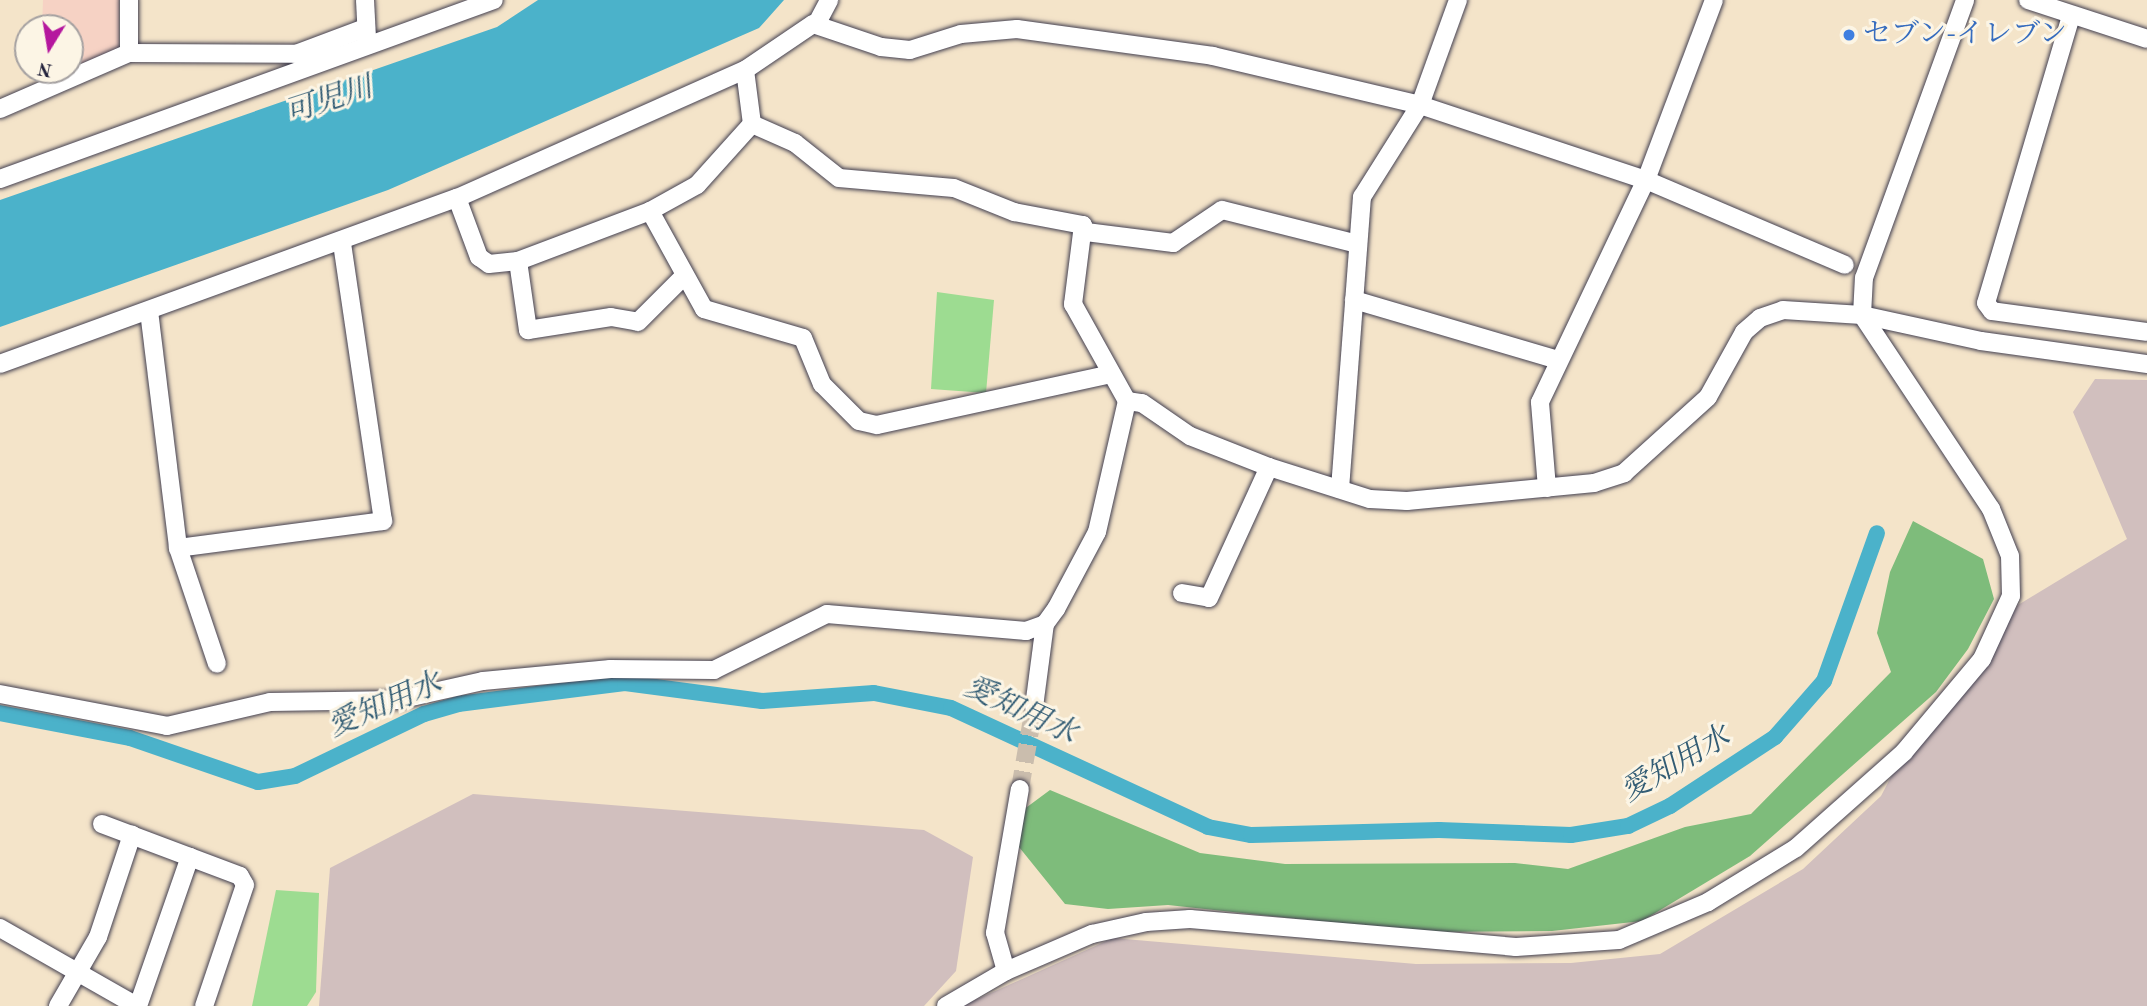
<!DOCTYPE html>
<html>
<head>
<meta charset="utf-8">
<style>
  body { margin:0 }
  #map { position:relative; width:2147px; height:1006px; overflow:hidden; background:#f4e4c9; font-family:"Old Standard TT","Noto Serif JP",serif }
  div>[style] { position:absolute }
  .built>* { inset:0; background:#f6d2c4 }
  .industrial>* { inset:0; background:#d1bfbe }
  .green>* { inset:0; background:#9ddc91 }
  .forest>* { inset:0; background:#7ebc7b }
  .water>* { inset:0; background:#4bb2ca }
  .canal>* { height:16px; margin:-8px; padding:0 8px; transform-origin:8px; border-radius:8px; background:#4bb2ca }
  .minor-tunnel>* { height:18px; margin-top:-9px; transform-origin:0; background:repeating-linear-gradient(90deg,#cabdad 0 18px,transparent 0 27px) }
  .roads { filter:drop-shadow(0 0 2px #423f50) drop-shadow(0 0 2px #423f50) }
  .minor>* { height:18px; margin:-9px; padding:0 9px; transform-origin:9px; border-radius:9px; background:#fff }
  .dots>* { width:19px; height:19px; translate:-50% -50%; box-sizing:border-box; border:4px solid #fcf5e5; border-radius:50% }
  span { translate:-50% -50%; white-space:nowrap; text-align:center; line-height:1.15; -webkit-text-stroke:6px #fcf5e5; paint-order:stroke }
  .shop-label { font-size:28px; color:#366cbe }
  .left { translate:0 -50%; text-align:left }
  .water-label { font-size:30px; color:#325c74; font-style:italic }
  .north { position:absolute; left:14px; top:14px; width:70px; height:70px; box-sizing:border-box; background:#fcf5e5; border:2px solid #a5a1a1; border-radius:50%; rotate:191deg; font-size:19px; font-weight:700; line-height:28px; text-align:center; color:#22223b }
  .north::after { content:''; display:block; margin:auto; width:24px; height:32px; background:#b5179e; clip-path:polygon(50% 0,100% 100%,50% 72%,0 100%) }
</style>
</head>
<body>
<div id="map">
  <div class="built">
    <div style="clip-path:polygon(43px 0,119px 0,119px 49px,70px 68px,70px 28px,42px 28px)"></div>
  </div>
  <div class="industrial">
    <div style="clip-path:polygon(2095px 379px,2147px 380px,2147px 1006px,962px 1006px,1113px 938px,1416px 964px,1571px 963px,1660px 954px,1803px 869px,1881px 796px,1904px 752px,1977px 667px,2018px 605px,2127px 539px,2073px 412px)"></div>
    <div style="clip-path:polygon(473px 794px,924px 830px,973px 857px,956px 971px,924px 1006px,319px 1006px,330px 868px)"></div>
  </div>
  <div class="green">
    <div style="clip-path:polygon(937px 292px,994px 300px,986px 393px,931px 389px)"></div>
    <div style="clip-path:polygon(276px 890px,319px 893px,316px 992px,307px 1006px,252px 1006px)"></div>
  </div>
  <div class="forest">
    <div style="clip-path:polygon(1913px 521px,1983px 559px,1994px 599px,1968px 649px,1936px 692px,1750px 856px,1642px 921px,1552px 931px,1419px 932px,1168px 905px,1108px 909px,1065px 904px,1019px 847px,1023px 810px,1050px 790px,1200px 853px,1285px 864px,1515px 863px,1568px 869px,1685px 827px,1751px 814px,1891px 672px,1877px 633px,1890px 572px)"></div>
  </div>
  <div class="water">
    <div style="clip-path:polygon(538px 0,784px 0,759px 28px,388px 190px,0 327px,0 200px,497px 27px)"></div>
  </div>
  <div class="canal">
    <div style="left:0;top:713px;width:132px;rotate:10.9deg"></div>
    <div style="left:130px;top:738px;width:135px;rotate:19deg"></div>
    <div style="left:258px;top:782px;width:37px;rotate:-9deg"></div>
    <div style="left:295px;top:776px;width:143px;rotate:-25.7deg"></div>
    <div style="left:424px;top:714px;width:35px;rotate:-16deg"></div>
    <div style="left:458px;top:704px;width:168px;rotate:-7.2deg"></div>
    <div style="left:625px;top:683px;width:138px;rotate:7.5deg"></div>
    <div style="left:762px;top:701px;width:112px;rotate:-4.1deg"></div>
    <div style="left:874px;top:693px;width:78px;rotate:11deg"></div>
    <div style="left:951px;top:708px;width:283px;rotate:24.8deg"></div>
    <div style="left:1208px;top:827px;width:44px;rotate:10.5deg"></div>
    <div style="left:1251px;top:835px;width:188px;rotate:-1.5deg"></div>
    <div style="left:1439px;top:830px;width:132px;rotate:2.2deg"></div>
    <div style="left:1571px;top:835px;width:58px;rotate:-9deg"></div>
    <div style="left:1628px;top:826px;width:47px;rotate:-25.5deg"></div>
    <div style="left:1670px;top:806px;width:126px;rotate:-33.3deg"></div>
    <div style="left:1775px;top:737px;width:74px;rotate:-48.8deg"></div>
    <div style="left:1824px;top:681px;width:157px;rotate:-70.3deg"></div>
  </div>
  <div class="minor-tunnel">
    <div style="left:1020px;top:789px;width:83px;rotate:-80.3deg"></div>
  </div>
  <div class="roads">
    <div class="minor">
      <div style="left:365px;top:0;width:37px;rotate:87deg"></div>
      <div style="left:2028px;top:0;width:125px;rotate:18.1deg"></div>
      <div style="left:2071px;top:16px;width:299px;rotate:106.5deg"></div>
      <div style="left:1986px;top:303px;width:10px;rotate:53deg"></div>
      <div style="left:1992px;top:311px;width:156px;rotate:7.7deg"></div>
      <div style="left:817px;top:23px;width:26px;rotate:-62deg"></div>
      <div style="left:129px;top:53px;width:53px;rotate:-90deg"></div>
      <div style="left:0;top:109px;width:141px;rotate:-23.5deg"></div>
      <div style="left:129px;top:53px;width:167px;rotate:0.3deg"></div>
      <div style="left:296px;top:54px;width:74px;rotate:-20.6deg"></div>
      <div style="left:752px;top:124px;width:47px;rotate:23.8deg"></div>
      <div style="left:795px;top:143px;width:56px;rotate:38.5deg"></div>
      <div style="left:839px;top:178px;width:115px;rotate:5deg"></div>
      <div style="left:954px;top:188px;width:65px;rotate:21.8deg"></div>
      <div style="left:1014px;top:212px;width:70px;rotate:10.7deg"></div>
      <div style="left:1083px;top:225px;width:80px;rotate:97.2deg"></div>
      <div style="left:1073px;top:304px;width:111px;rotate:60.9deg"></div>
      <div style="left:0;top:179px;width:525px;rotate:-19.92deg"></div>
      <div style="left:457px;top:198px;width:63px;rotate:69.6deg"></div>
      <div style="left:479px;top:257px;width:12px;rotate:35deg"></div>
      <div style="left:489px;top:264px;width:29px;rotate:-6deg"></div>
      <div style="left:518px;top:261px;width:141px;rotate:-20.7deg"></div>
      <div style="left:650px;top:211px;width:54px;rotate:-29deg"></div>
      <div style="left:697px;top:185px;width:82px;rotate:-48deg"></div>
      <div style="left:752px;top:124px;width:54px;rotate:-97.4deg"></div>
      <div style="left:650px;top:211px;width:112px;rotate:61.1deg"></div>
      <div style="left:704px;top:309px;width:103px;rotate:16.3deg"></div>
      <div style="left:803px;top:338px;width:50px;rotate:67.6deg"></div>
      <div style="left:822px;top:384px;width:52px;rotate:45deg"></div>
      <div style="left:859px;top:421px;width:18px;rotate:13deg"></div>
      <div style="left:877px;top:425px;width:239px;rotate:-12.3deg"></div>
      <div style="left:1086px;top:232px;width:88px;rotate:7.2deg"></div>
      <div style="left:1173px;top:243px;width:59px;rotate:-34deg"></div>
      <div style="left:1222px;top:210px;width:139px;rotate:14.1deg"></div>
      <div style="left:518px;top:261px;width:70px;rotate:81.8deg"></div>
      <div style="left:528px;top:330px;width:84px;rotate:-8.9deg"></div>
      <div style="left:611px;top:317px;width:27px;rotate:10deg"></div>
      <div style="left:638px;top:322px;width:62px;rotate:-45deg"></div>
      <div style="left:1354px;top:300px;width:213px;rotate:16.4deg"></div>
      <div style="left:149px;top:311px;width:239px;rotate:83deg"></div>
      <div style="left:178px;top:548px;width:207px;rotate:-7.5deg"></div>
      <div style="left:383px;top:521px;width:281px;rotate:-98.4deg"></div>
      <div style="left:0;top:364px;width:486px;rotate:-20deg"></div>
      <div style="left:457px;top:198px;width:315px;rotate:-24deg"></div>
      <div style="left:745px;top:70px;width:82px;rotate:-34.1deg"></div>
      <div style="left:813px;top:24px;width:72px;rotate:18.7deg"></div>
      <div style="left:881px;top:47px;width:29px;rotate:6deg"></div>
      <div style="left:910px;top:50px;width:53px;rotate:-17.4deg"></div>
      <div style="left:961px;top:34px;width:56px;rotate:-5.1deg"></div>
      <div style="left:1017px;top:29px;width:198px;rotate:7.8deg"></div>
      <div style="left:1213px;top:56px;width:213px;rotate:13.3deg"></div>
      <div style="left:1420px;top:105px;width:112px;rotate:-70.1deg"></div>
      <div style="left:1547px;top:488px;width:86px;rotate:-94.7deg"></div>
      <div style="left:1540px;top:402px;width:246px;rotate:-64.5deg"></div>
      <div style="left:1646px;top:180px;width:192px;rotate:-69.3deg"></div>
      <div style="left:1340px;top:489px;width:293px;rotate:-85.7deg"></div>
      <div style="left:1362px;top:197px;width:109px;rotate:-57.8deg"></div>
      <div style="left:1420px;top:105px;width:238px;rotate:18.4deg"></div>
      <div style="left:1646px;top:180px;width:216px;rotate:23.1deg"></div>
      <div style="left:178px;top:548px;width:122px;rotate:71.4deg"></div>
      <div style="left:1182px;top:593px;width:27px;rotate:10deg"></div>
      <div style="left:1209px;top:598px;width:144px;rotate:-65.4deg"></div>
      <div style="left:0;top:694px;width:170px;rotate:10.8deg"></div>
      <div style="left:167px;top:726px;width:106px;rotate:-13.1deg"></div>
      <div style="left:270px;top:702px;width:128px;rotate:-0.9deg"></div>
      <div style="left:398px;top:700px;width:87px;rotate:-12.6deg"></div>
      <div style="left:483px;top:681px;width:128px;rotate:-5.4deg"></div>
      <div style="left:610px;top:669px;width:104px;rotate:0.6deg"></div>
      <div style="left:714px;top:670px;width:126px;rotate:-26.4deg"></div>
      <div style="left:827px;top:614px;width:200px;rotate:4.9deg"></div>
      <div style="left:1026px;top:631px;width:20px;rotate:-20deg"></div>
      <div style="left:1045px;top:624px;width:19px;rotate:-54deg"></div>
      <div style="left:1056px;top:609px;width:87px;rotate:-62deg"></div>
      <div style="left:1097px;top:532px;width:134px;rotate:-77.1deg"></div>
      <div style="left:1127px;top:401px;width:15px;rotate:8deg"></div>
      <div style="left:1142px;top:403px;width:58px;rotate:34.5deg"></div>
      <div style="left:1190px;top:436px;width:85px;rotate:21.4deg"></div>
      <div style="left:1269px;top:467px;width:106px;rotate:17.6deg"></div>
      <div style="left:1370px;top:499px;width:37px;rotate:3deg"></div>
      <div style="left:1407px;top:501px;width:188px;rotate:-5.5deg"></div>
      <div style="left:1594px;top:483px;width:32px;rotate:-18deg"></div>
      <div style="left:1624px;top:473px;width:113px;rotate:-42.1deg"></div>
      <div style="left:1708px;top:397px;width:74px;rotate:-61deg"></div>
      <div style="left:1744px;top:332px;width:21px;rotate:-41deg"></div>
      <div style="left:1760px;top:318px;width:24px;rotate:-19deg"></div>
      <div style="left:1783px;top:310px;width:79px;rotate:3.6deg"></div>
      <div style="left:1862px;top:315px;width:122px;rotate:12.3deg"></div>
      <div style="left:1981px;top:341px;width:168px;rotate:7.9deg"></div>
      <div style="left:1034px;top:707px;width:84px;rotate:-82.5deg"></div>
      <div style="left:102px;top:824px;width:147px;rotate:20.6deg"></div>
      <div style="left:240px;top:876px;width:10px;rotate:61deg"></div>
      <div style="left:245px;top:885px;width:128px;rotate:108.7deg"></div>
      <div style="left:0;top:928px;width:158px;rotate:29.7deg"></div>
      <div style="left:1006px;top:971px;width:40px;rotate:-106deg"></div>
      <div style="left:995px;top:933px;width:146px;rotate:-80.2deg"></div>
      <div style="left:58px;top:1006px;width:80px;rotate:-59.9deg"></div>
      <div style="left:98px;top:937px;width:108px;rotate:-71.6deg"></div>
      <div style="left:138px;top:1006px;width:158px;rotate:-70.8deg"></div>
      <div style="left:946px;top:1006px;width:69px;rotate:-30.3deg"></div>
      <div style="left:1006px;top:971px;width:94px;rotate:-23.3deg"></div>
      <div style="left:1092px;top:934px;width:55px;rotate:-12.5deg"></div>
      <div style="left:1146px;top:922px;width:44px;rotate:-3.9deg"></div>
      <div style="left:1190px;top:919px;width:327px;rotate:4.9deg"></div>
      <div style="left:1516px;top:947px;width:103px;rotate:-3.9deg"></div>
      <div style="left:1619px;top:940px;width:97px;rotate:-23.1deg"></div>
      <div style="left:1708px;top:902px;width:103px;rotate:-31.5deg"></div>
      <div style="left:1796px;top:848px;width:144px;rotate:-41.6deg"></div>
      <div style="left:1904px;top:752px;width:121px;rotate:-50deg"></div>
      <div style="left:1982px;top:659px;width:69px;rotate:-65.3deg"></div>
      <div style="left:2011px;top:596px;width:40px;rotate:-91.4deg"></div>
      <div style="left:2010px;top:556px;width:51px;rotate:-112deg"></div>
      <div style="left:1991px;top:509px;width:233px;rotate:-123.6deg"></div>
      <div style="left:1862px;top:315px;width:37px;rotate:-87deg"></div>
      <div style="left:1864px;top:278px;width:296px;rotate:-70deg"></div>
    </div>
  </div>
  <div class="dots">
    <div style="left:1849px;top:35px;background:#3f7fe0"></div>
  </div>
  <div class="shop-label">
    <span class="left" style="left:1863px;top:35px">セブン-イレブン</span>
  </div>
  <div class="water-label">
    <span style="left:329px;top:101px;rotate:-18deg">可児川</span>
    <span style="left:385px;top:706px;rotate:-23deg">愛知用水</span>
    <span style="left:1020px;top:711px;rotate:25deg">愛知用水</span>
    <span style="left:1676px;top:765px;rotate:-30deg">愛知用水</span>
  </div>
  <div class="north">N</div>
</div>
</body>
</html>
